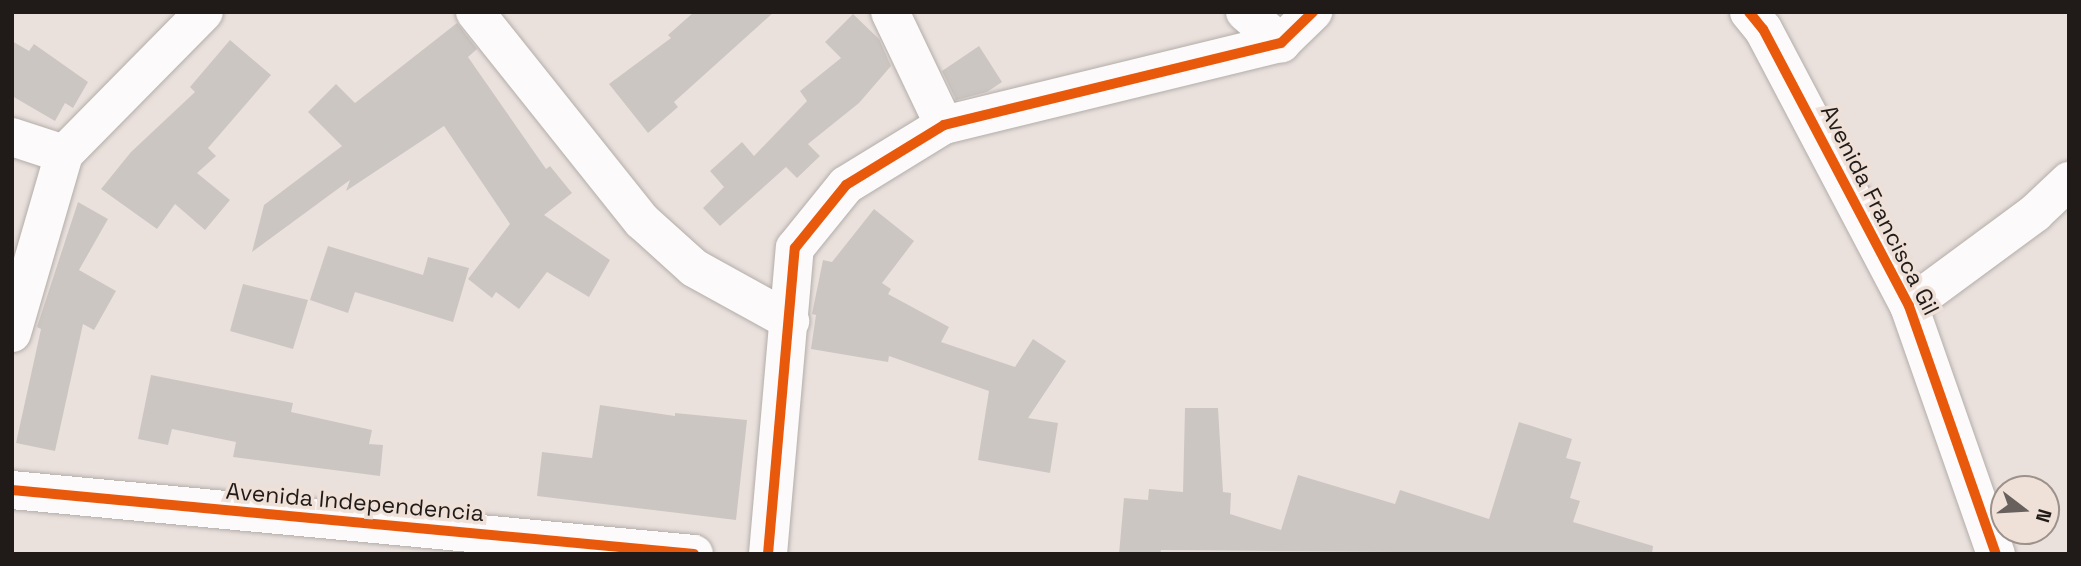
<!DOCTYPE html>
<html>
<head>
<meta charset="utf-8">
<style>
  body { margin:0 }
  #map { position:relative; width:2081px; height:566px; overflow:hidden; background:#eae1dd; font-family:"Space Grotesk",sans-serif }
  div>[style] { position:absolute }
  .building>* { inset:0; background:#ccc6c2 }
  .roads { filter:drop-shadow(0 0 2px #b3ada9) drop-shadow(0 0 2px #b3ada9) }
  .street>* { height:38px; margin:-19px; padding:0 19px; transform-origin:19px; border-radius:19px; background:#fcfafa }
  .cycleway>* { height:10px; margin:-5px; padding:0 5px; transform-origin:5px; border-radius:5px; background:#e8590c }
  span { translate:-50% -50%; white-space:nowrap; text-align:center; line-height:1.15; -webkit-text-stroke:7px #efe0d8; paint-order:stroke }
  .street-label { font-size:23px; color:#201b18 }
  .frame { position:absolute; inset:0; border:14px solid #201b18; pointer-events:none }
  .north { position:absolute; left:1990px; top:475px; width:70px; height:70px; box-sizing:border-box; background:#efe0d8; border:2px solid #9c918b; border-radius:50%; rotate:107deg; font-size:19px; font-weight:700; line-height:28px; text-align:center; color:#201b18 }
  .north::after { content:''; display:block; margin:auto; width:24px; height:32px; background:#67605d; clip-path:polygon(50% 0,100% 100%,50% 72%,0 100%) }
</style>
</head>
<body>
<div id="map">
  <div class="building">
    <div style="clip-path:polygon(694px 12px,774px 12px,674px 102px,678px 107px,648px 133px,609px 84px,671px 38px,668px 35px)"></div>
    <div style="clip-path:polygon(853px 14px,879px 39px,891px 66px,859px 103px,808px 144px,820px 156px,797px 178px,786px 167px,720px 226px,703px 208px,724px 187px,710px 171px,742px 142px,754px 156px,807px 101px,800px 91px,841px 58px,825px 42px)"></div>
    <div style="clip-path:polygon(457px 23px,477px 49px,468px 57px,546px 169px,550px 166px,572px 193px,544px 215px,610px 260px,589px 297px,547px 272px,519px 309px,496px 292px,492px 298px,468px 279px,510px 224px,444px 126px,346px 191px,350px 180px,252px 252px,264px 205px,342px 146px,308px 112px,336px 84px,355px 103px)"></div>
    <div style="clip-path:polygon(230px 40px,271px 75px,208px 148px,216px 156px,197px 173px,230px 200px,205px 230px,175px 204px,157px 229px,101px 189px,131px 152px,195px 92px,190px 87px)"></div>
    <div style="clip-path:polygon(12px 41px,29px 51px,34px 44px,88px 82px,73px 108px,65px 103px,55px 121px,12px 96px)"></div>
    <div style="clip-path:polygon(979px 46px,1002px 82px,987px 92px,956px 100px,942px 71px)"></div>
    <div style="clip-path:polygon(78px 202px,108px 219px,79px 270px,116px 291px,94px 330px,83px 324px,55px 451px,16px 443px,41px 329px,37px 327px)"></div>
    <div style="clip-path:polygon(874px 209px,914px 241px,882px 283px,891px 289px,888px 294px,949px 327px,941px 342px,1015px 367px,1033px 339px,1066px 361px,1028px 418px,1058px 423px,1050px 473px,978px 460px,989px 391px,889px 356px,888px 362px,811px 349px,816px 315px,812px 314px,823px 260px,832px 262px)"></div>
    <div style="clip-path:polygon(328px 246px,423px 275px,428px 257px,469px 268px,453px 322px,355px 292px,348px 313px,310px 300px)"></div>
    <div style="clip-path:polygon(243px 284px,308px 300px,293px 349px,230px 331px)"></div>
    <div style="clip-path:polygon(151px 375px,293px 403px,291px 412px,372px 430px,369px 444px,383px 445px,380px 476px,233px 457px,236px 442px,172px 429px,168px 445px,138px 439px)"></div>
    <div style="clip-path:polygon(600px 405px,675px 416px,675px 413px,747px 420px,736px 520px,537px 496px,542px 452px,592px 458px)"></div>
    <div style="clip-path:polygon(1185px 408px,1218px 408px,1223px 492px,1231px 493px,1230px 514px,1281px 530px,1298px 475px,1395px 504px,1400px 490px,1489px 519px,1519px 422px,1572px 439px,1566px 458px,1581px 462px,1570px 498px,1580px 501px,1573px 522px,1653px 546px,1652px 554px,1161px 550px,1160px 554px,1119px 554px,1124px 498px,1148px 500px,1149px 489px,1183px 492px)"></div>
  </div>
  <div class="roads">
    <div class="street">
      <div style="left:475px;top:12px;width:268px;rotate:51.4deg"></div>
      <div style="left:642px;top:221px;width:70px;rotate:42.1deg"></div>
      <div style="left:694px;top:268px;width:110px;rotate:28.9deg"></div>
      <div style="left:890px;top:12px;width:125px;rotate:64.5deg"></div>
      <div style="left:1245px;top:12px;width:48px;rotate:40.7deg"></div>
      <div style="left:1749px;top:12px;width:22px;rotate:51deg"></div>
      <div style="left:1763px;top:29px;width:313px;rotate:62.2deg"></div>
      <div style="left:1909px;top:306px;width:263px;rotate:70.7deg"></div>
      <div style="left:12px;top:137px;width:55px;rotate:18.1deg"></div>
      <div style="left:1909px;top:306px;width:157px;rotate:-36.4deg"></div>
      <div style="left:2035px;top:213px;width:47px;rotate:-43.3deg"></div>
      <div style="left:12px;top:333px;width:186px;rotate:-73.8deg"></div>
      <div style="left:64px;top:154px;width:199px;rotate:-45.4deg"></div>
      <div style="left:12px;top:490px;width:685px;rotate:5.36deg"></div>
      <div style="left:768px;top:554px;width:307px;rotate:-85deg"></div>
      <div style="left:795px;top:248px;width:81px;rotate:-51deg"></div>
      <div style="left:846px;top:185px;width:115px;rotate:-31.5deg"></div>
      <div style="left:944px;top:125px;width:347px;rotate:-13.7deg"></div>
      <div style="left:1281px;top:43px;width:45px;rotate:-44.1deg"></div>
    </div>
  </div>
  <div class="cycleway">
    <div style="left:1749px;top:12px;width:22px;rotate:51deg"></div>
    <div style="left:1763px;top:29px;width:313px;rotate:62.2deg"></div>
    <div style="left:1909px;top:306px;width:263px;rotate:70.7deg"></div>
    <div style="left:12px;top:490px;width:685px;rotate:5.36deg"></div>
    <div style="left:768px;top:554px;width:307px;rotate:-85deg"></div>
    <div style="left:795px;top:248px;width:81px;rotate:-51deg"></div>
    <div style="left:846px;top:185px;width:115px;rotate:-31.5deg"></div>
    <div style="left:944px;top:125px;width:347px;rotate:-13.7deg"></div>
    <div style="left:1281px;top:43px;width:45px;rotate:-44.1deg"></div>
  </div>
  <div class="street-label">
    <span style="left:1880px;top:210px;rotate:63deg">Avenida Francisca Gil</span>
    <span style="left:355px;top:502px;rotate:5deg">Avenida Independencia</span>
  </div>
  <div class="frame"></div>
  <div class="north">N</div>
</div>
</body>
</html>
